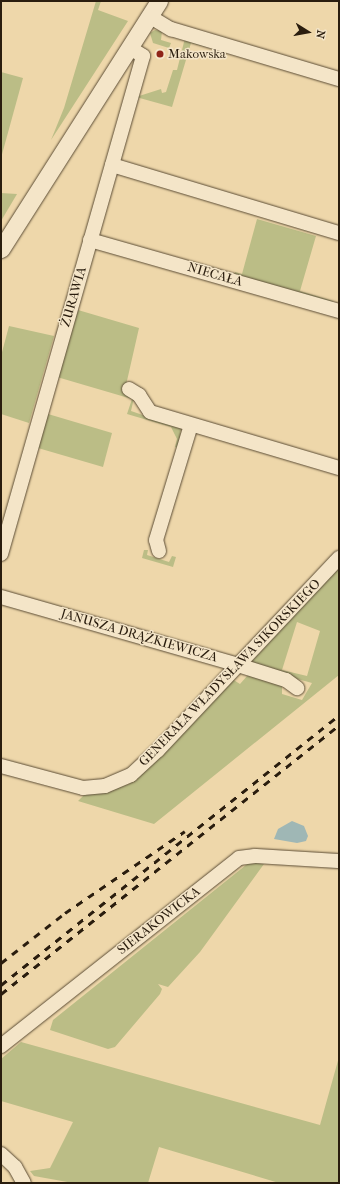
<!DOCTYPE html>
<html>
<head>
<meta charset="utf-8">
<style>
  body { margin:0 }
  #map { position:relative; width:340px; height:1184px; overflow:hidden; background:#eed7aa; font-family:"IM FELL French Canon",serif }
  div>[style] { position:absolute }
  .green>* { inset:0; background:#bbbd86 }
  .water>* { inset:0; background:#9fb7b5 }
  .roads { filter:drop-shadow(0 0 1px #5b4c35) drop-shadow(0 0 1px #5b4c35) }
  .minor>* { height:14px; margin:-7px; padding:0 7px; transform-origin:7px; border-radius:7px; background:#f4e5c8 }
  .tertiary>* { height:17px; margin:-8.5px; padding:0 8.5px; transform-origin:8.5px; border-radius:8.5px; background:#f4e5c8 }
  .rail>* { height:3px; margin-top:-1.5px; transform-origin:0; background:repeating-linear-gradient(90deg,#2a1d0e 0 7px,transparent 0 14px) }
  .dots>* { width:11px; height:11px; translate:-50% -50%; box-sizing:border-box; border:2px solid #f4e5c8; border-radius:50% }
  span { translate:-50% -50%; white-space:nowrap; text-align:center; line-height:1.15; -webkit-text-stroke:3px #f4e5c8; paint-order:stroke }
  .poi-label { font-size:13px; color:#2a1d0e }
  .left { translate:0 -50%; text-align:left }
  .street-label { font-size:13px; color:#2a1d0e }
  .frame { position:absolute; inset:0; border:2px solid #2a1d0e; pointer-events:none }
  .north { position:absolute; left:288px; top:12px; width:40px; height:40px; -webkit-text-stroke:3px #f4e5c8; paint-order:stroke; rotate:101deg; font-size:11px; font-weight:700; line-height:16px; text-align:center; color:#2a1d0e }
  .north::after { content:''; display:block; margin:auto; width:14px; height:18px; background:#2a1d0e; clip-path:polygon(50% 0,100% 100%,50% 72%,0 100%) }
</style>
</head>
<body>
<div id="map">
  <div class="green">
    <div style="clip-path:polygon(96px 1px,101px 1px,98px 10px,128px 21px,51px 140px,64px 108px)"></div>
    <div style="clip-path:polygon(155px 30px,162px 31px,161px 40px,171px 43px,169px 48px,153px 43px,150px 33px)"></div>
    <div style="clip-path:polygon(185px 38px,214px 49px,191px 43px,172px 107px,136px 97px,161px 89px,162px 93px,166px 92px,173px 70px,177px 70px)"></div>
    <div style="clip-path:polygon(1px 72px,23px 78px,1px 158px)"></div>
    <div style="clip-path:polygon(1px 193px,17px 194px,1px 221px)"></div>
    <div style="clip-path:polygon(257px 219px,316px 236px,300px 291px,333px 301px,332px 304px,234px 276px,235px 272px,242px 274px)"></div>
    <div style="clip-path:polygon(78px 310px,139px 328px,124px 394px,134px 398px,131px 411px,181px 428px,179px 448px,175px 447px,177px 439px,171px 427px,127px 414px,132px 399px,57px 377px)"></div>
    <div style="clip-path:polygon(9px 326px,54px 336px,29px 423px,1px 414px,1px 356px)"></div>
    <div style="clip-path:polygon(48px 414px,112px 433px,103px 467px,38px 448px)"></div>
    <div style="clip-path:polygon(144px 550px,148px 550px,147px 555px,169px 562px,172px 556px,176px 557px,173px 567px,142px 558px)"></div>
    <div style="clip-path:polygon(evenodd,339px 565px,339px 675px,154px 824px,78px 801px,85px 794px,105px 792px,129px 784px,232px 679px,240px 684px,248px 675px,282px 686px,282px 694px,302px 700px,312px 683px,258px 668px,252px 661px,339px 565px,297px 622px,320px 631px,307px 676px,282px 670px,297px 622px)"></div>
    <div style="clip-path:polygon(251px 861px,264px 864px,200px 952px,168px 987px,158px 984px,162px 989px,160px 994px,115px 1047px,108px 1049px,50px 1030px,53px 1020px)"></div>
    <div style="clip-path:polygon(21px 1042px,320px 1125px,339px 1057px,339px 1183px,279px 1183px,159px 1147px,148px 1183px,73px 1183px,34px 1176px,30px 1171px,50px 1168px,73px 1122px,1px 1101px,1px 1059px)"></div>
  </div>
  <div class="water">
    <div style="clip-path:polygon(292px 821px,304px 826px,308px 836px,306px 841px,297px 843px,274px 839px,278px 829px)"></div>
  </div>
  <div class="roads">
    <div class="minor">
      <div style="left:149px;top:16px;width:26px;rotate:31deg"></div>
      <div style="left:171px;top:29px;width:175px;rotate:16.6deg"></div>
      <div style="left:112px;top:165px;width:237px;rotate:16.7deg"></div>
      <div style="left:90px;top:240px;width:259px;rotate:15.9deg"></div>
      <div style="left:129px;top:389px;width:12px;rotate:31deg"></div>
      <div style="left:139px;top:395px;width:20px;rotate:57deg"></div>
      <div style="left:150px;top:412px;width:197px;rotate:16.5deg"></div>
      <div style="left:159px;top:551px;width:11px;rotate:-105deg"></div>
      <div style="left:156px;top:540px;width:120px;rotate:-73.1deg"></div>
      <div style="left:1px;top:554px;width:518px;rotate:-74.08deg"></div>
      <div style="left:143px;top:56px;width:15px;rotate:-148deg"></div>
      <div style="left:1px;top:597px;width:247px;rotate:16deg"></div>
      <div style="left:238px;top:665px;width:50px;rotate:17.4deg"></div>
      <div style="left:286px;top:680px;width:14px;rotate:36deg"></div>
      <div style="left:1px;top:766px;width:85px;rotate:15deg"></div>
      <div style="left:83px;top:788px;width:22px;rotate:-5deg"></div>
      <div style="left:105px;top:786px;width:28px;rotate:-23deg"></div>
      <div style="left:131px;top:775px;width:37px;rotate:-43deg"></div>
      <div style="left:158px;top:750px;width:264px;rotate:-46.7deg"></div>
      <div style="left:1px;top:1046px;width:303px;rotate:-38.3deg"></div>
      <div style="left:239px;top:858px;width:16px;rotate:-7deg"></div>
      <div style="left:255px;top:856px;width:84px;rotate:3.4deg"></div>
      <div style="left:1px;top:1154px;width:19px;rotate:43deg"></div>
      <div style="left:15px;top:1167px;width:18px;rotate:61deg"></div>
    </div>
    <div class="tertiary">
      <div style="left:1px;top:249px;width:294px;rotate:-57.5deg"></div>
    </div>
  </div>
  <div class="rail">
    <div style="left:1px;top:963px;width:81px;rotate:-38deg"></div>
    <div style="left:65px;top:913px;width:145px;rotate:-34.3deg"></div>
    <div style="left:1px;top:985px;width:433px;rotate:-38.6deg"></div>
    <div style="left:1px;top:994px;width:432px;rotate:-38.5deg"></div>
  </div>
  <div class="dots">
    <div style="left:160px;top:54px;background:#8f2418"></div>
  </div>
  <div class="poi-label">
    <span class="left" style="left:168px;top:54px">Makowska</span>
  </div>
  <div class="street-label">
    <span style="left:215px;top:275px;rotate:16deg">NIECAŁA</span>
    <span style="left:74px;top:297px;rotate:-74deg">ŻURAWIA</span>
    <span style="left:139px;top:636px;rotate:16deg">JANUSZA DRĄŻKIEWICZA</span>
    <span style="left:230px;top:673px;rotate:-46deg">GENERAŁA WŁADYSŁAWA SIKORSKIEGO</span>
    <span style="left:159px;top:921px;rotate:-38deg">SIERAKOWICKA</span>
  </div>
  <div class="frame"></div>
  <div class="north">N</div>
</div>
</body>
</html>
